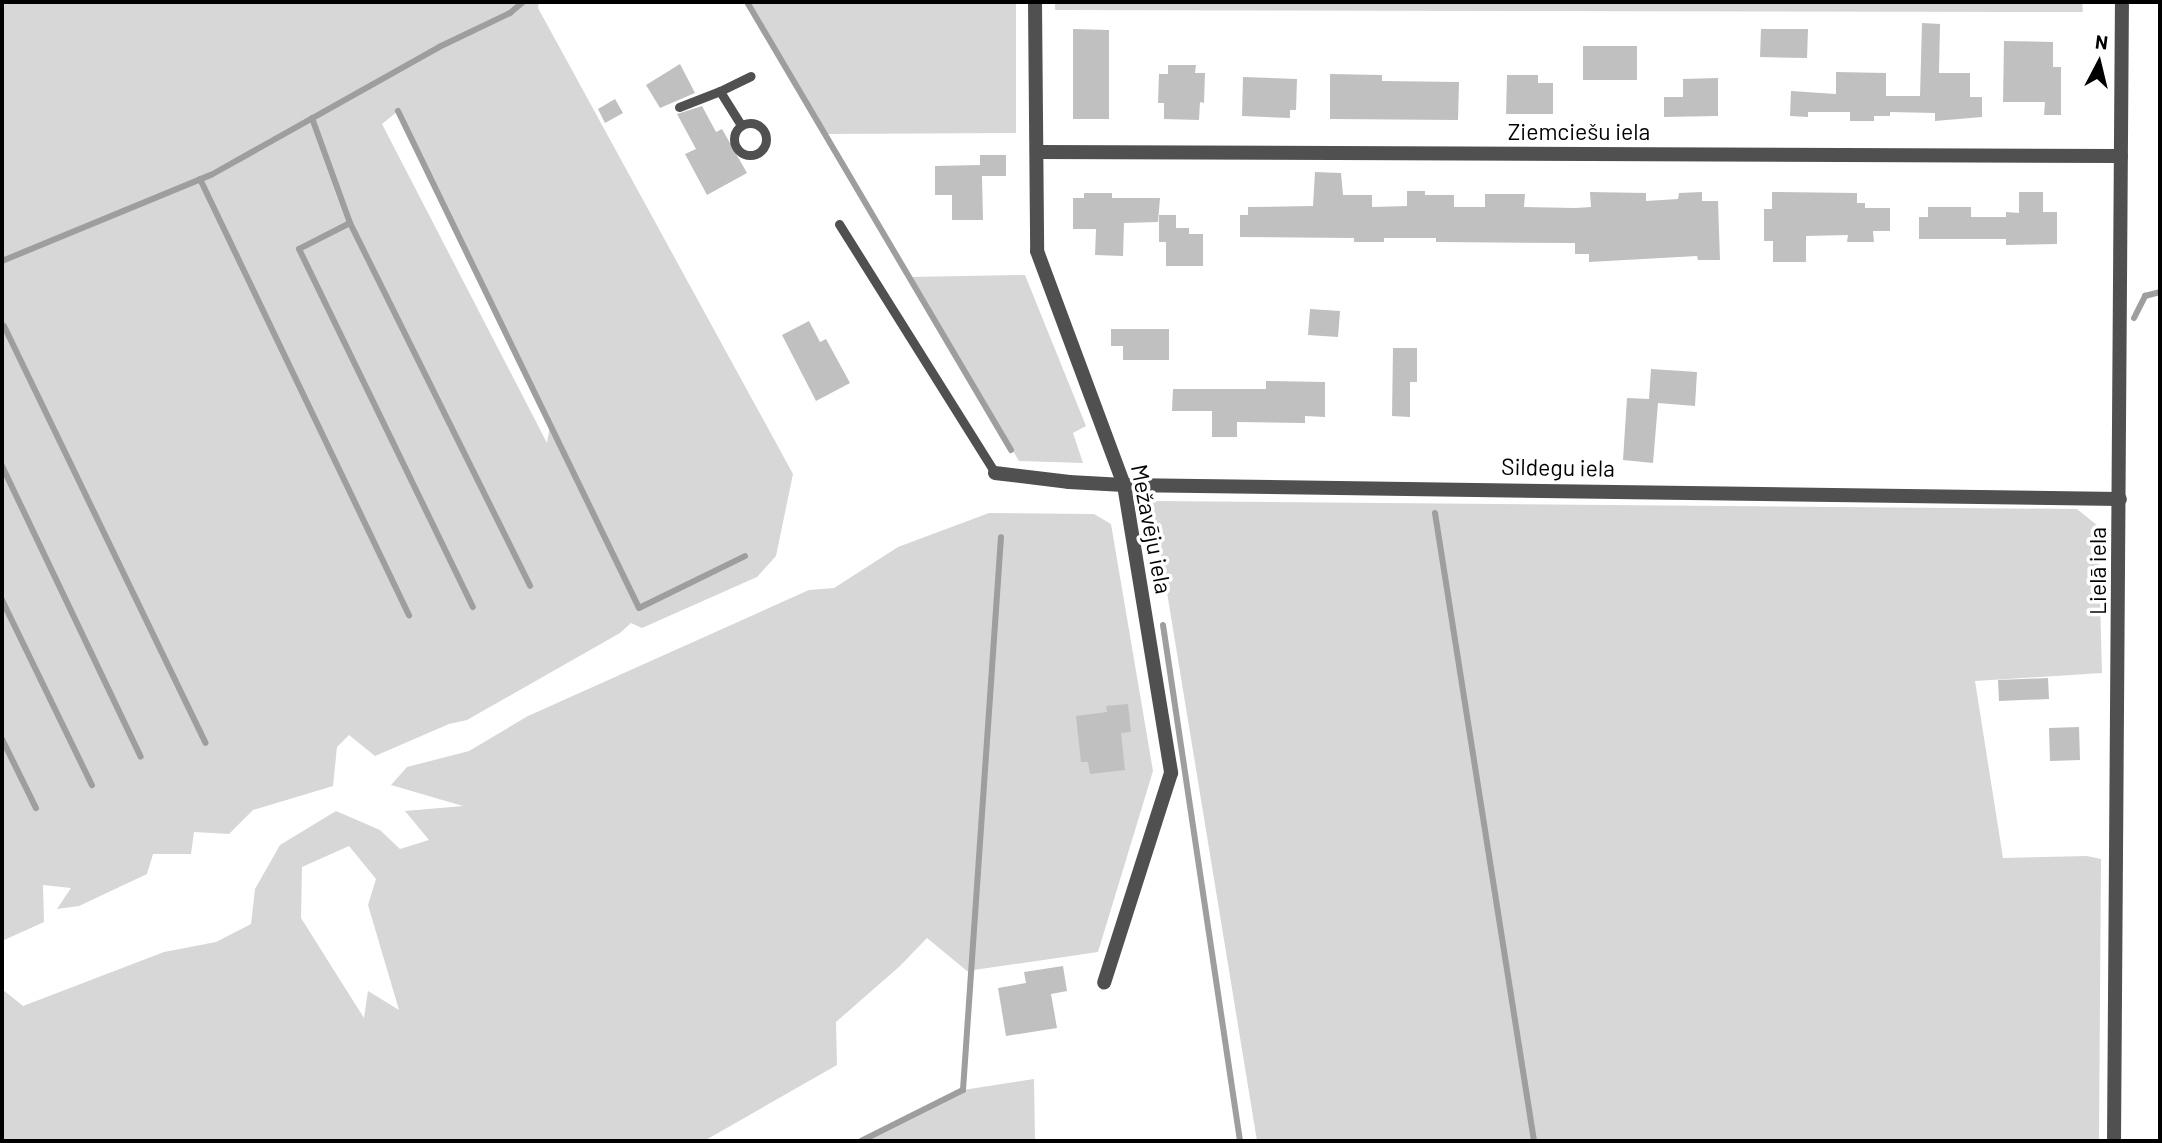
<!DOCTYPE html>
<html>
<head>
<meta charset="utf-8">
<style>
  body { margin:0 }
  #map { position:relative; width:2162px; height:1143px; overflow:hidden; background:#fff; font-family:Barlow,sans-serif }
  div>[style] { position:absolute }
  .green>* { inset:0; background:#d7d7d7 }
  .stream>* { height:6px; margin:-3px; padding:0 3px; transform-origin:3px; border-radius:3px; background:#9e9e9e }
  .building>* { inset:0; background:#c0c0c0 }
  .service>* { height:9px; margin:-4.5px; padding:0 4.5px; transform-origin:4.5px; border-radius:4.5px; background:#505050 }
  .service>.ring { margin:-4.5px; padding:0; box-sizing:content-box; background:none; border:9px solid #505050; border-radius:50% }
  .minor>* { height:14px; margin:-7px; padding:0 7px; transform-origin:7px; border-radius:7px; background:#505050 }
  .tertiary>* { height:14px; margin:-7px; padding:0 7px; transform-origin:7px; border-radius:7px; background:#505050 }
  span { translate:-50% -50%; white-space:nowrap; text-align:center; line-height:1.15; -webkit-text-stroke:7px #fff; paint-order:stroke }
  .street-label { font-size:23px; color:#000 }
  .frame { position:absolute; inset:0; border:4px solid #000; pointer-events:none }
  .north { position:absolute; left:2064px; top:28px; width:70px; height:70px; -webkit-text-stroke:5px #fff; paint-order:stroke; rotate:7deg; font-size:19px; font-weight:700; line-height:28px; text-align:center; color:#000 }
  .north::after { content:''; display:block; margin:auto; width:24px; height:32px; background:#000; clip-path:polygon(50% 0,100% 100%,50% 72%,0 100%) }
</style>
</head>
<body>
<div id="map">
  <div class="green">
    <div style="clip-path:polygon(evenodd,2px 2px,539px 2px,538px 8px,793px 474px,776px 556px,757px 577px,642px 628px,631px 623px,620px 633px,467px 720px,449px 724px,375px 756px,349px 735px,337px 747px,333px 786px,253px 810px,229px 834px,194px 832px,191px 854px,153px 854px,147px 874px,79px 906px,57px 909px,71px 888px,43px 885px,44px 922px,2px 941px,2px 2px,398px 111px,550px 425px,547px 443px,382px 124px,398px 111px)"></div>
    <div style="clip-path:polygon(747px 2px,1016px 2px,1016px 133px,825px 134px)"></div>
    <div style="clip-path:polygon(1055px 2px,2082px 2px,2083px 12px,1055px 10px)"></div>
    <div style="clip-path:polygon(1025px 275px,1086px 426px,1073px 433px,1083px 463px,1019px 461px,909px 277px)"></div>
    <div style="clip-path:polygon(1152px 501px,2077px 509px,2098px 526px,2102px 673px,1975px 681px,2003px 858px,2087px 856px,2101px 859px,2099px 1141px,1257px 1141px)"></div>
    <div style="clip-path:polygon(evenodd,989px 513px,1094px 514px,1111px 524px,1153px 771px,1098px 952px,967px 971px,927px 938px,900px 966px,836px 1022px,837px 1065px,704px 1141px,2px 1141px,2px 989px,23px 1006px,164px 952px,216px 942px,251px 924px,255px 889px,280px 845px,336px 811px,380px 830px,400px 849px,429px 840px,405px 811px,463px 806px,391px 785px,407px 767px,469px 751px,528px 716px,809px 590px,834px 588px,898px 547px,989px 513px,349px 846px,376px 879px,368px 905px,399px 1010px,368px 991px,364px 1018px,301px 918px,302px 867px,349px 846px)"></div>
    <div style="clip-path:polygon(1034px 1079px,1035px 1141px,867px 1141px,963px 1090px)"></div>
  </div>
  <div class="stream">
    <div style="left:747px;top:2px;width:520px;rotate:59.49deg"></div>
    <div style="left:398px;top:111px;width:552px;rotate:64.13deg"></div>
    <div style="left:639px;top:608px;width:118px;rotate:-26.1deg"></div>
    <div style="left:312px;top:118px;width:112px;rotate:70.1deg"></div>
    <div style="left:350px;top:223px;width:405px;rotate:63.6deg"></div>
    <div style="left:200px;top:179px;width:484px;rotate:64.4deg"></div>
    <div style="left:350px;top:223px;width:57px;rotate:153deg"></div>
    <div style="left:299px;top:249px;width:398px;rotate:64.1deg"></div>
    <div style="left:2px;top:261px;width:226px;rotate:-22.4deg"></div>
    <div style="left:211px;top:175px;width:261px;rotate:-29.3deg"></div>
    <div style="left:439px;top:47px;width:79px;rotate:-25.6deg"></div>
    <div style="left:510px;top:13px;width:17px;rotate:-40deg"></div>
    <div style="left:2134px;top:318px;width:25px;rotate:-63deg"></div>
    <div style="left:2145px;top:296px;width:16px;rotate:-15deg"></div>
    <div style="left:4px;top:326px;width:463px;rotate:64.2deg"></div>
    <div style="left:2px;top:466px;width:322px;rotate:64.5deg"></div>
    <div style="left:1435px;top:513px;width:636px;rotate:81.04deg"></div>
    <div style="left:2px;top:600px;width:206px;rotate:64.1deg"></div>
    <div style="left:1163px;top:625px;width:522px;rotate:81.51deg"></div>
    <div style="left:2px;top:739px;width:77px;rotate:63.8deg"></div>
    <div style="left:861px;top:1141px;width:114px;rotate:-26.6deg"></div>
    <div style="left:963px;top:1090px;width:554px;rotate:-86.07deg"></div>
  </div>
  <div class="building">
    <div style="clip-path:polygon(1922px 23px,1940px 24px,1939px 73px,1970px 73px,1970px 97px,1982px 97px,1982px 117px,1935px 121px,1935px 113px,1890px 112px,1890px 116px,1874px 116px,1874px 121px,1850px 121px,1850px 112px,1808px 112px,1808px 117px,1790px 116px,1791px 91px,1836px 94px,1836px 72px,1886px 73px,1886px 96px,1920px 96px)"></div>
    <div style="clip-path:polygon(1073px 29px,1109px 30px,1109px 119px,1073px 119px)"></div>
    <div style="clip-path:polygon(1761px 29px,1808px 29px,1807px 58px,1760px 57px)"></div>
    <div style="clip-path:polygon(2004px 41px,2053px 42px,2053px 67px,2061px 67px,2061px 115px,2044px 115px,2045px 102px,2003px 102px)"></div>
    <div style="clip-path:polygon(1583px 46px,1637px 46px,1637px 80px,1583px 80px)"></div>
    <div style="clip-path:polygon(680px 64px,695px 93px,660px 108px,646px 85px)"></div>
    <div style="clip-path:polygon(1168px 65px,1196px 65px,1195px 73px,1205px 73px,1204px 103px,1200px 102px,1199px 120px,1164px 119px,1164px 103px,1158px 103px,1159px 74px,1168px 74px)"></div>
    <div style="clip-path:polygon(1330px 74px,1382px 75px,1382px 81px,1459px 82px,1458px 120px,1330px 119px)"></div>
    <div style="clip-path:polygon(1507px 75px,1538px 75px,1538px 83px,1553px 83px,1553px 114px,1506px 114px)"></div>
    <div style="clip-path:polygon(1243px 77px,1297px 79px,1296px 110px,1290px 110px,1290px 118px,1242px 116px)"></div>
    <div style="clip-path:polygon(1718px 78px,1718px 116px,1664px 117px,1664px 97px,1683px 97px,1683px 79px)"></div>
    <div style="clip-path:polygon(615px 99px,623px 113px,605px 123px,598px 109px)"></div>
    <div style="clip-path:polygon(702px 106px,716px 132px,722px 129px,747px 173px,707px 195px,685px 154px,696px 149px,677px 114px)"></div>
    <div style="clip-path:polygon(980px 155px,1006px 155px,1006px 176px,982px 176px,983px 220px,952px 220px,952px 195px,935px 195px,935px 166px,980px 165px)"></div>
    <div style="clip-path:polygon(1315px 172px,1341px 173px,1343px 195px,1372px 195px,1372px 207px,1407px 206px,1407px 191px,1425px 191px,1425px 195px,1454px 195px,1454px 207px,1485px 207px,1485px 194px,1525px 194px,1524px 207px,1575px 208px,1591px 207px,1590px 192px,1646px 193px,1646px 201px,1678px 199px,1679px 193px,1702px 192px,1702px 201px,1718px 201px,1720px 260px,1698px 260px,1697px 256px,1589px 262px,1589px 254px,1575px 254px,1575px 243px,1436px 242px,1436px 238px,1384px 238px,1384px 242px,1354px 242px,1354px 238px,1240px 237px,1240px 215px,1248px 215px,1248px 207px,1313px 206px)"></div>
    <div style="clip-path:polygon(1772px 192px,1857px 193px,1857px 203px,1865px 203px,1865px 208px,1890px 208px,1890px 231px,1873px 231px,1874px 242px,1847px 242px,1848px 235px,1806px 236px,1806px 262px,1773px 262px,1773px 241px,1764px 241px,1764px 209px,1772px 209px)"></div>
    <div style="clip-path:polygon(2019px 192px,2043px 192px,2043px 212px,2057px 212px,2057px 244px,2006px 245px,2006px 239px,1919px 239px,1919px 217px,1928px 217px,1928px 207px,1971px 207px,1971px 217px,2006px 217px,2006px 212px,2019px 213px)"></div>
    <div style="clip-path:polygon(1084px 193px,1112px 193px,1112px 198px,1160px 198px,1158px 222px,1124px 223px,1123px 256px,1095px 255px,1096px 229px,1073px 229px,1073px 198px,1084px 198px)"></div>
    <div style="clip-path:polygon(1159px 215px,1176px 215px,1176px 228px,1189px 228px,1189px 234px,1203px 234px,1203px 266px,1166px 266px,1166px 242px,1159px 242px)"></div>
    <div style="clip-path:polygon(1310px 309px,1340px 311px,1338px 337px,1308px 335px)"></div>
    <div style="clip-path:polygon(809px 321px,820px 342px,826px 339px,850px 383px,816px 401px,782px 335px)"></div>
    <div style="clip-path:polygon(1111px 329px,1169px 329px,1169px 360px,1123px 360px,1123px 346px,1111px 346px)"></div>
    <div style="clip-path:polygon(1393px 348px,1417px 348px,1417px 382px,1410px 382px,1410px 417px,1392px 416px)"></div>
    <div style="clip-path:polygon(1651px 369px,1697px 372px,1695px 406px,1658px 403px,1653px 463px,1623px 460px,1627px 398px,1649px 399px)"></div>
    <div style="clip-path:polygon(1266px 381px,1325px 382px,1325px 417px,1305px 416px,1305px 423px,1237px 422px,1237px 437px,1212px 437px,1212px 411px,1172px 411px,1173px 389px,1266px 389px)"></div>
    <div style="clip-path:polygon(2048px 678px,2049px 699px,1999px 701px,1998px 680px)"></div>
    <div style="clip-path:polygon(1128px 704px,1131px 732px,1121px 733px,1125px 770px,1090px 774px,1088px 762px,1081px 762px,1076px 716px,1107px 712px,1106px 706px)"></div>
    <div style="clip-path:polygon(2079px 727px,2080px 760px,2050px 761px,2049px 728px)"></div>
    <div style="clip-path:polygon(1063px 966px,1067px 991px,1051px 994px,1057px 1028px,1006px 1036px,998px 988px,1026px 983px,1024px 972px)"></div>
  </div>
  <div class="service">
    <div style="left:679px;top:107px;width:44px;rotate:-21.3deg"></div>
    <div class="ring" style="left:734px;top:123px;width:23px;height:23px"></div>
    <div style="left:741px;top:125px;width:40px;rotate:-122deg"></div>
    <div style="left:720px;top:91px;width:34px;rotate:-26deg"></div>
    <div style="left:839px;top:224px;width:294px;rotate:57.9deg"></div>
  </div>
  <div class="minor">
    <div style="left:1035px;top:2px;width:249px;rotate:89.5deg"></div>
    <div style="left:1037px;top:251px;width:250px;rotate:69.6deg"></div>
    <div style="left:1124px;top:485px;width:292px;rotate:80.7deg"></div>
    <div style="left:1171px;top:773px;width:220px;rotate:107.7deg"></div>
    <div style="left:1037px;top:152px;width:1084px;rotate:0.21deg"></div>
    <div style="left:995px;top:473px;width:75px;rotate:6.9deg"></div>
    <div style="left:1069px;top:482px;width:55px;rotate:3.1deg"></div>
    <div style="left:1124px;top:485px;width:996px;rotate:0.81deg"></div>
  </div>
  <div class="tertiary">
    <div style="left:2114px;top:1141px;width:1139px;rotate:-89.6deg"></div>
  </div>
  <div class="street-label">
    <span style="left:1579px;top:131px">Ziemciešu iela</span>
    <span style="left:1558px;top:467px;rotate:1deg">Sildegu iela</span>
    <span style="left:1152px;top:529px;rotate:79deg">Mežavēju iela</span>
    <span style="left:2097px;top:571px;rotate:-90deg">Lielā iela</span>
  </div>
  <div class="frame"></div>
  <div class="north">N</div>
</div>
</body>
</html>
